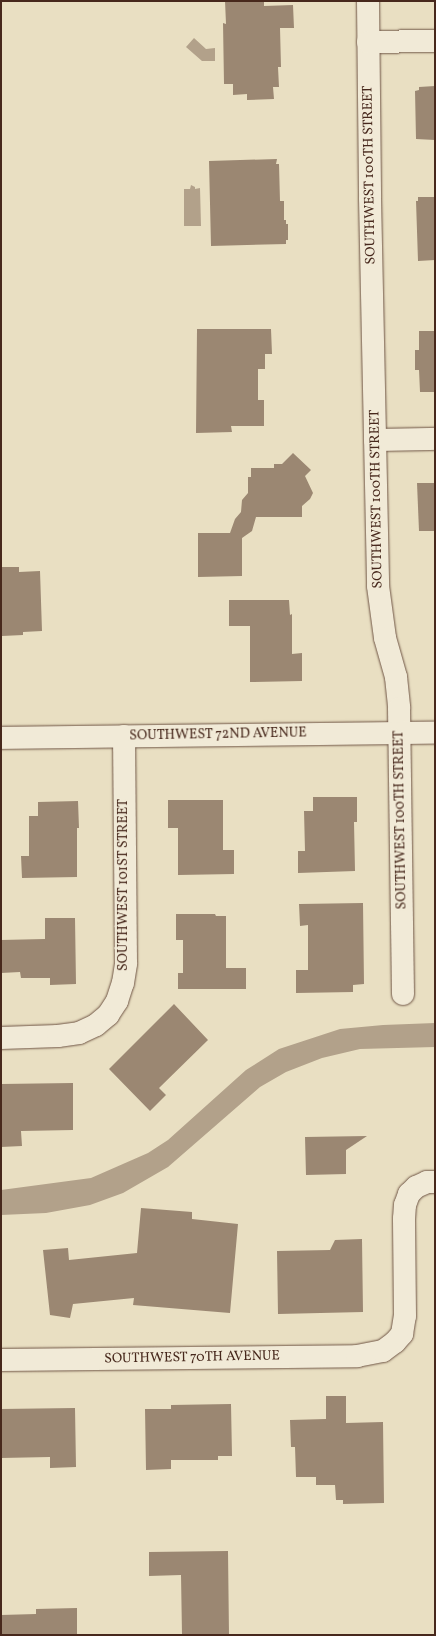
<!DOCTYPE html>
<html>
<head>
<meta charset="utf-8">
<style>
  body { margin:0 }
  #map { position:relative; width:436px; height:1636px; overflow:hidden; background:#e9dfc2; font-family:Vollkorn,serif }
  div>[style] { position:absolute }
  .water>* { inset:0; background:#b2a18a }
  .building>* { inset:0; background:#9b8772 }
  .roads { filter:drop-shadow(0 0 1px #705646) drop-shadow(0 0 1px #705646) }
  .street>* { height:22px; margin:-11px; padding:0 11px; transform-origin:11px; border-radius:11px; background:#f1ead7 }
  .secondary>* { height:22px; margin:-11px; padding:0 11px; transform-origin:11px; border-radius:11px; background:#f1ead7 }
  span { translate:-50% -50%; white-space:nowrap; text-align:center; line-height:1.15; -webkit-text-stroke:4px #f1ead7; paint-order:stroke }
  .street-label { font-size:14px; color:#47281c }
  .frame { position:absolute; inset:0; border:2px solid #47281c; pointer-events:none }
</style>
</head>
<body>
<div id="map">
  <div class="water">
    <div style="clip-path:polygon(194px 38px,206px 49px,215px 48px,215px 61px,202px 61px,186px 47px)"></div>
    <div style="clip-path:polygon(191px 185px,195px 187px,195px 189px,200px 188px,201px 226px,184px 226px,184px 189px,190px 189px)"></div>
    <div style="clip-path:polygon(435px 1023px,435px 1047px,360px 1049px,322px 1058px,286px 1072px,260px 1087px,168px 1167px,123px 1193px,90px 1205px,46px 1213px,1px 1215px,1px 1190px,91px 1178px,148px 1153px,168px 1140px,246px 1070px,279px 1049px,340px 1029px,383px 1025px)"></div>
  </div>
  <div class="building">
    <div style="clip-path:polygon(225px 1px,264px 1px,264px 6px,293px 5px,294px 28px,280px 28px,281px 67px,278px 67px,279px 87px,273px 87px,274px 99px,247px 100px,247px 94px,233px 95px,233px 84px,224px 84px,223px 23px,226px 24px)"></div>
    <div style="clip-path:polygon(435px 86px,435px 140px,416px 139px,415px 91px,419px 90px,419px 87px)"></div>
    <div style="clip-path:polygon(277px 159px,276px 164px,279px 164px,280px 201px,284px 201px,284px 220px,286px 220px,286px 224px,288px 224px,288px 240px,286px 240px,286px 244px,211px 246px,209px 161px)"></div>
    <div style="clip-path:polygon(418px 197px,435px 197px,435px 260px,418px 261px,416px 201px,418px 201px)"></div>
    <div style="clip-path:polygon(197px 329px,271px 329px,272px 354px,265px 354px,265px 369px,258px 369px,258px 400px,264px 400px,264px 426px,231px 426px,232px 432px,196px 433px)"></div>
    <div style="clip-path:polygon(419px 331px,435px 331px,435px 392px,420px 392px,419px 370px,415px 370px,415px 350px,419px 350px)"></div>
    <div style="clip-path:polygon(293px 453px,311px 470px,305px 476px,313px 493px,310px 499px,302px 506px,302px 517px,256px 517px,252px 531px,242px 538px,242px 576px,198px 577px,198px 533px,230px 533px,235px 519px,241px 512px,242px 500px,248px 493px,248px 477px,251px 477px,251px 468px,274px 468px,274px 464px,282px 464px)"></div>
    <div style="clip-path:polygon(417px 483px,435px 483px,435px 531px,419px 531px)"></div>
    <div style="clip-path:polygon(1px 567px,19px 567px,19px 572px,40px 571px,42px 631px,23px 632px,23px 635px,2px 636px)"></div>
    <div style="clip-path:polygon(229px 600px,289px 600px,290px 615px,292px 614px,292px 654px,302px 653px,302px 681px,250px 682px,250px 626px,229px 626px)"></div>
    <div style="clip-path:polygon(313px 797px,357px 797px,357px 822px,354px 822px,355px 871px,298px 873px,298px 851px,305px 851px,304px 811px,313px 811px)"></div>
    <div style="clip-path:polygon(168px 800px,223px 800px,223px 850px,234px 850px,234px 874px,178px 875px,178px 828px,168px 828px)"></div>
    <div style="clip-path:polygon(78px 801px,79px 828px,77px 828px,77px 877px,22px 878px,21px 856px,29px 856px,29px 816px,38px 816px,38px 802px)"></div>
    <div style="clip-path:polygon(363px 903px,364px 984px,353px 985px,353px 992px,296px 993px,296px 970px,308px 970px,308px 925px,300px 926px,299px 904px)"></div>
    <div style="clip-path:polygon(176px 914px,215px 914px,216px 916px,226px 916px,226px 968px,246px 968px,246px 989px,178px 989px,178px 973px,183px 973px,183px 940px,176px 940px)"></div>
    <div style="clip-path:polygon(45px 918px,75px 918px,76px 984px,50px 985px,50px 978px,21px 978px,20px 972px,1px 973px,1px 940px,45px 939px)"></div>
    <div style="clip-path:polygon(174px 1004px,208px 1040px,159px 1088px,166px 1095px,150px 1111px,109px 1069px)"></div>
    <div style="clip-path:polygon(73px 1083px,73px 1130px,21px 1131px,22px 1146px,1px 1147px,1px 1084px)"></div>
    <div style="clip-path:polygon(367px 1136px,346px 1150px,346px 1174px,306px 1175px,305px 1137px)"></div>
    <div style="clip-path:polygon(141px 1208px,192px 1212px,192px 1219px,238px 1224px,230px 1313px,133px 1305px,134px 1298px,73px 1304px,70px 1318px,50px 1315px,43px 1250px,68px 1248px,69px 1260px,137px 1253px)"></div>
    <div style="clip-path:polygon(362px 1239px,363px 1312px,278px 1314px,277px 1251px,330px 1250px,335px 1240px)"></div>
    <div style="clip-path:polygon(326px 1396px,346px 1396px,346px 1423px,383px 1422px,384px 1503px,343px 1504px,343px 1500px,336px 1500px,335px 1485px,316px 1485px,316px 1477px,296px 1477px,295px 1447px,291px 1447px,290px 1420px,326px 1419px)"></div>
    <div style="clip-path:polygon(231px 1404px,232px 1456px,218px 1456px,218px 1460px,171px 1460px,171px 1469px,146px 1470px,145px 1409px,171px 1409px,171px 1405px)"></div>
    <div style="clip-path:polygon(75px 1408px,76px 1467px,50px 1468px,50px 1457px,1px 1458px,1px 1409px)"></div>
    <div style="clip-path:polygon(228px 1551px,229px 1635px,182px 1635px,181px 1575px,149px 1576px,149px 1552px)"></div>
    <div style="clip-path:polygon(77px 1608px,77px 1635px,1px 1635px,1px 1615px,36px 1614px,36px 1609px)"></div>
  </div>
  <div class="roads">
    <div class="street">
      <div style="left:368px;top:1px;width:197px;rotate:89.4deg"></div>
      <div style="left:370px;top:198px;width:388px;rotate:88.8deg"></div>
      <div style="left:378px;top:586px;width:52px;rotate:82.3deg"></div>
      <div style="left:385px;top:638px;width:41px;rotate:74.2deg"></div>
      <div style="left:396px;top:677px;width:31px;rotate:84deg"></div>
      <div style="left:399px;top:708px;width:286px;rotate:89.2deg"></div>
      <div style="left:368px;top:42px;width:67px;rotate:-0.9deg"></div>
      <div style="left:375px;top:440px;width:60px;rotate:-1deg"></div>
      <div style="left:1px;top:1038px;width:57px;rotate:-2deg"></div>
      <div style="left:58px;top:1036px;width:21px;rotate:-8deg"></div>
      <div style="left:79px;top:1033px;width:19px;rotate:-25deg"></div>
      <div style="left:96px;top:1025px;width:16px;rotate:-40deg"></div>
      <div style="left:108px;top:1015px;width:17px;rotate:-57deg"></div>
      <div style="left:117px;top:1001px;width:19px;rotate:-72deg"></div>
      <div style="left:123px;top:983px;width:20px;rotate:-81deg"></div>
      <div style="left:126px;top:963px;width:227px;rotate:-90.5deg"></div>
      <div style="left:1px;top:1360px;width:356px;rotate:-0.6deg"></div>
      <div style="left:357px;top:1356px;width:26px;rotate:-11deg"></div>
      <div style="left:383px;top:1351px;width:15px;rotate:-37deg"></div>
      <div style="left:395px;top:1342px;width:11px;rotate:-49deg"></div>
      <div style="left:402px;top:1334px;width:18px;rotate:-81deg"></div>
      <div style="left:405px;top:1316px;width:97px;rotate:-90.6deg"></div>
      <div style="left:404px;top:1219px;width:14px;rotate:-86deg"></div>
      <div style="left:405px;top:1205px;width:12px;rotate:-70deg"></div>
      <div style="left:409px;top:1194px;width:10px;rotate:-45deg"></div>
      <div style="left:416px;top:1187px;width:12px;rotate:-24deg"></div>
      <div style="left:427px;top:1182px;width:8px"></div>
    </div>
    <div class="secondary">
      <div style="left:1px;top:738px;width:434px;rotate:-0.7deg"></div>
    </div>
  </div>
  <div class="street-label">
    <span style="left:370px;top:175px;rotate:-91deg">SOUTHWEST 100TH STREET</span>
    <span style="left:377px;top:499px;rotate:-91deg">SOUTHWEST 100TH STREET</span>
    <span style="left:218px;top:735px;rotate:-1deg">SOUTHWEST 72ND AVENUE</span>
    <span style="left:401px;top:820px;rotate:-91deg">SOUTHWEST 100TH STREET</span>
    <span style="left:124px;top:885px;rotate:-90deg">SOUTHWEST 101ST STREET</span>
    <span style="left:192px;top:1358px;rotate:-1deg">SOUTHWEST 70TH AVENUE</span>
  </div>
  <div class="frame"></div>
</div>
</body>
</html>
